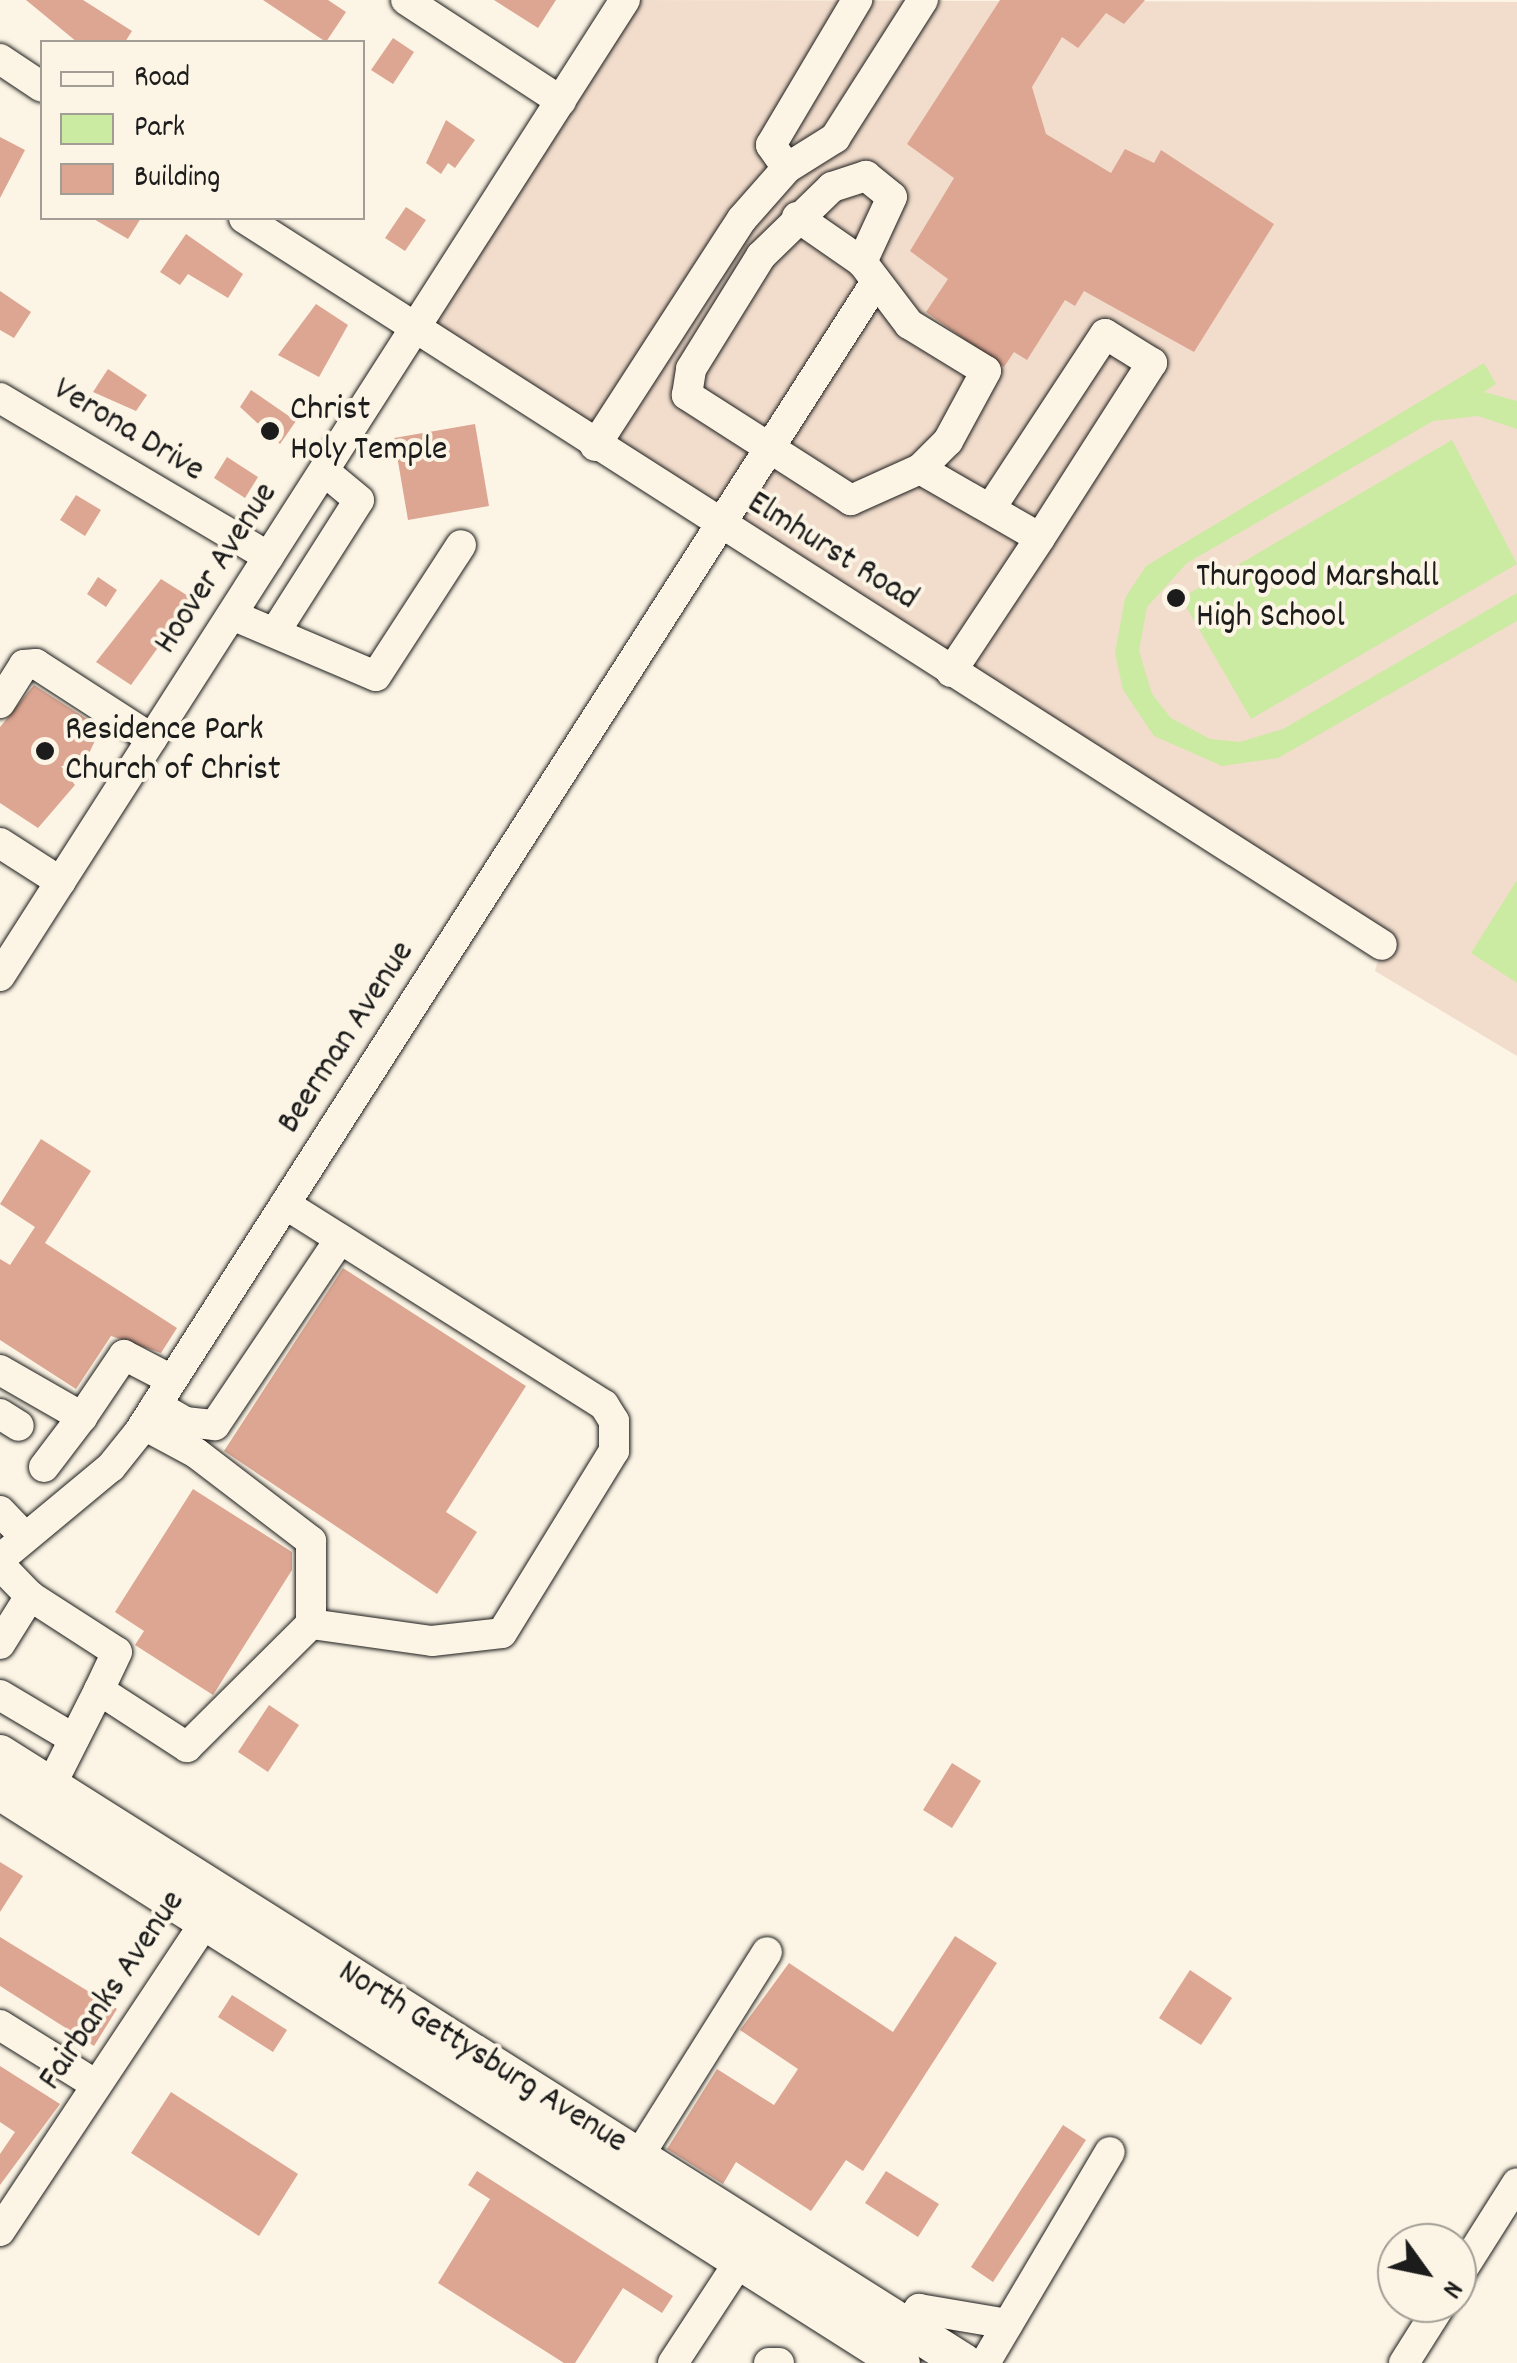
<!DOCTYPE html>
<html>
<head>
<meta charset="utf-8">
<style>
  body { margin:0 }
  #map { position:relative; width:1517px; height:2363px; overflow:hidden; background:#fcf5e5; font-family:Dekko,sans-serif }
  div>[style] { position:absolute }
  .built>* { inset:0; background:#f2ddcc }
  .green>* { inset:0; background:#cbeaa2 }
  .building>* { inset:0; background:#dca692 }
  .roads { filter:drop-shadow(0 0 2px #1c1c1c) drop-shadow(0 0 2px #1c1c1c) }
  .minor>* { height:30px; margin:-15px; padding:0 15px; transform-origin:15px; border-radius:15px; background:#fcf5e5 }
  .major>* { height:38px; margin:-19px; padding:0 19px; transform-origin:19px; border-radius:19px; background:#fcf5e5 }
  .dots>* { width:28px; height:28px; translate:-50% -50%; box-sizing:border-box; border:5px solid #fcf5e5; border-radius:50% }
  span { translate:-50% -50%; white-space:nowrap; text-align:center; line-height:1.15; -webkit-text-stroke:8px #fcf5e5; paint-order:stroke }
  .poi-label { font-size:35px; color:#1c1c1c }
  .left { translate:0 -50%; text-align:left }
  .street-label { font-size:35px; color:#1c1c1c }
  .legend { position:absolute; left:40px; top:40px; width:325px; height:180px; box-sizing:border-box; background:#fcf5e5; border:2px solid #a29e95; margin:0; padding:12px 18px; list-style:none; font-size:30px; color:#1c1c1c }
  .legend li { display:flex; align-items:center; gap:20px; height:50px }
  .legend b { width:50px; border:2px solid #a29e95 }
  .north { position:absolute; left:1377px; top:2223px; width:100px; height:100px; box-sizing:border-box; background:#fcf5e5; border:2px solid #a29e95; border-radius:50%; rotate:123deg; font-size:28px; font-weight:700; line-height:40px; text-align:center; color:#1c1c1c }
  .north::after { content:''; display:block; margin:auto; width:35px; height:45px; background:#1c1c1c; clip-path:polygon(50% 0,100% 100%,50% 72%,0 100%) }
</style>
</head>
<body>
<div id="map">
  <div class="built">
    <div style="clip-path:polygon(625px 0,1517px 2px,1517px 1056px,1375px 971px,1382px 946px,414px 330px)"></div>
  </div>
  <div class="green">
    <div style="clip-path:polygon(1484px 363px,1496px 384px,1484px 392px,1517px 401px,1517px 429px,1478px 416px,1433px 421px,1187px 563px,1147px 607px,1139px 651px,1152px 694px,1171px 718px,1210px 739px,1240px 742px,1283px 729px,1517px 593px,1517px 621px,1278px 758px,1222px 766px,1154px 736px,1123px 690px,1115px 653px,1125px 598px,1146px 566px)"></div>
    <div style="clip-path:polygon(1452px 440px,1517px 564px,1251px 719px,1181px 598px)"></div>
    <div style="clip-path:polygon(1517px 880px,1517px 983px,1471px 953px)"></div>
  </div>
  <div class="building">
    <div style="clip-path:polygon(26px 0,83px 0,132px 31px,125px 42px,77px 42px)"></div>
    <div style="clip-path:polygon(263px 0,328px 0,346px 12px,326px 42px)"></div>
    <div style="clip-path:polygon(494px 0,556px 0,538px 28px)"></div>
    <div style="clip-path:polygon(1000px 0,1145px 0,1124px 24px,1106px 13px,1078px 48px,1062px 37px,1032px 87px,1046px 134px,1111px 173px,1125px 149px,1154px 163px,1161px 150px,1274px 224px,1194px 352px,1084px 291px,1075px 306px,1065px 300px,1027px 360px,1014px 352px,1004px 367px,926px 312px,948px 279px,910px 251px,954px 178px,907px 144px)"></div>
    <div style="clip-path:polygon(393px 38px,414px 52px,393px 84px,371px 70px)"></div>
    <div style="clip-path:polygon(446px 120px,475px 140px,455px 168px,448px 163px,441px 174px,426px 163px)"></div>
    <div style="clip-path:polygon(0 137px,25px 150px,0 198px)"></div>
    <div style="clip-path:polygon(406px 207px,426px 220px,405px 251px,385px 238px)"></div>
    <div style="clip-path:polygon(92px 218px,141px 218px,128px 239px)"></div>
    <div style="clip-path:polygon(186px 234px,243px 274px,228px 298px,188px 274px,180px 285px,160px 272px)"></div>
    <div style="clip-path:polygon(0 291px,31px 312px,14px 338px,0 330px)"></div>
    <div style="clip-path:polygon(316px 304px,348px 325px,319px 377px,278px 355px)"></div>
    <div style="clip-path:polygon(108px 369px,147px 395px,136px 411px,93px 392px)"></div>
    <div style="clip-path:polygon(251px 390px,296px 421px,280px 444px,240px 407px)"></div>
    <div style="clip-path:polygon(475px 424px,489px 506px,408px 520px,394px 438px)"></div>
    <div style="clip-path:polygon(227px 457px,258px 477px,245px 498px,214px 478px)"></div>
    <div style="clip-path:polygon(76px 495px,101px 510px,85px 536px,60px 520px)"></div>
    <div style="clip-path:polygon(98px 577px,117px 590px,106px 607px,87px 594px)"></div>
    <div style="clip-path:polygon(161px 579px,193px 599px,131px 685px,96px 662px)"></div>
    <div style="clip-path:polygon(34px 685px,101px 728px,83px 766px,61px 766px,75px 785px,38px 828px,0 803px,0 727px)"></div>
    <div style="clip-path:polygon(41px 1139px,91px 1171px,45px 1243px,177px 1328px,161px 1353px,111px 1336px,76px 1389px,0 1340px,0 1259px,10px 1265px,35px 1227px,0 1204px)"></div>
    <div style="clip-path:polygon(343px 1268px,526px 1386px,446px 1512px,477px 1532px,437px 1594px,224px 1451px)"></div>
    <div style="clip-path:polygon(193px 1489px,292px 1552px,292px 1570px,213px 1695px,135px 1645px,144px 1631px,115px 1612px)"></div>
    <div style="clip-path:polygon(269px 1705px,299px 1725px,268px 1772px,238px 1752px)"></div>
    <div style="clip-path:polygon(952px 1763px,981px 1781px,952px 1828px,923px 1810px)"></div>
    <div style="clip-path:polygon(0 1862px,23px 1876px,0 1912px)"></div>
    <div style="clip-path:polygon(955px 1936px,997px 1963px,863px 2171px,846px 2160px,811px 2211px,736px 2162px,723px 2184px,667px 2149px,717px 2069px,774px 2105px,798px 2069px,740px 2030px,789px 1963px,893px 2032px)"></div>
    <div style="clip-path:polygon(0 1937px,117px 2009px,94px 2046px,0 1986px)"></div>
    <div style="clip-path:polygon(1190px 1970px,1232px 1998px,1201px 2045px,1159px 2018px)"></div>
    <div style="clip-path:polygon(232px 1995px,287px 2030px,273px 2052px,218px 2017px)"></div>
    <div style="clip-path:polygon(0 2066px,60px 2104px,0 2185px,0 2154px,15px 2132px,0 2122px)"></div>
    <div style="clip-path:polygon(171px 2092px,298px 2174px,259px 2236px,131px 2153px)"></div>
    <div style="clip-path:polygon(1063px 2125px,1086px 2140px,993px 2282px,971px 2267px)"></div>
    <div style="clip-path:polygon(477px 2171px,673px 2296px,662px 2313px,623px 2288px,575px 2363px,564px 2363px,438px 2283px,490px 2199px,468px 2185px)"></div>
    <div style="clip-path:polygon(886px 2171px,939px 2204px,918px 2237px,865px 2203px)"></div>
  </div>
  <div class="roads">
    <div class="minor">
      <div style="left:406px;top:0;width:185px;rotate:33.1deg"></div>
      <div style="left:0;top:59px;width:50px;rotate:33.7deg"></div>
      <div style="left:787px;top:168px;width:28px;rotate:-125deg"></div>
      <div style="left:771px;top:145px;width:169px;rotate:-59.3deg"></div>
      <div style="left:866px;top:176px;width:33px;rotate:39deg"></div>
      <div style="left:892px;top:197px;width:72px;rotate:114.8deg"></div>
      <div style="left:862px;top:262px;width:78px;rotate:52.8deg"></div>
      <div style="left:909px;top:324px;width:90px;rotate:31.4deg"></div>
      <div style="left:986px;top:371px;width:80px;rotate:118.5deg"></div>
      <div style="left:948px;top:441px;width:40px;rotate:135deg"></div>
      <div style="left:920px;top:469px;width:76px;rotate:155.8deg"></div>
      <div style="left:851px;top:500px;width:195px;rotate:-147.4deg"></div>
      <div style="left:687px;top:395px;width:26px;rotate:-81deg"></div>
      <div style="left:691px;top:369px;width:133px;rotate:-58.2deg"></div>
      <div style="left:761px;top:256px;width:99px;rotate:-44.2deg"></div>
      <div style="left:832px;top:187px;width:36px;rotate:-18deg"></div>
      <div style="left:797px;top:217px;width:79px;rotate:34.7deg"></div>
      <div style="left:244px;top:218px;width:1350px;rotate:32.57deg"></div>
      <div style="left:0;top:398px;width:312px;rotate:30.6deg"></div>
      <div style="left:595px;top:446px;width:270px;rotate:-57.1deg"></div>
      <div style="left:742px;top:219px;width:68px;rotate:-48.6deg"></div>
      <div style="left:787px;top:168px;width:57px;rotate:-32deg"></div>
      <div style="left:835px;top:138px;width:164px;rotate:-57.5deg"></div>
      <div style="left:920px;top:469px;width:138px;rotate:29.9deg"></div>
      <div style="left:1040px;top:538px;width:208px;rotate:-57.4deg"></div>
      <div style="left:1152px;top:363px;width:55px;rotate:-148.3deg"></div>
      <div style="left:1105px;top:334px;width:209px;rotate:123.3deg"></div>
      <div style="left:232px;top:615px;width:156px;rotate:23deg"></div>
      <div style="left:376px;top:676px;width:156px;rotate:-57deg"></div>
      <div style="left:275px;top:632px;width:156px;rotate:-57.5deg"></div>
      <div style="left:359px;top:500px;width:45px;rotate:-140.4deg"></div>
      <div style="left:951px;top:672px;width:161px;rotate:-56.4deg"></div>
      <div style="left:0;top:703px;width:45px;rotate:-57.7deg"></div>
      <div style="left:24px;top:665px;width:12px;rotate:-5deg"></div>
      <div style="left:36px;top:664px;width:138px;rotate:32.9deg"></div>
      <div style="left:0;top:843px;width:72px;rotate:32.6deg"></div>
      <div style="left:0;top:976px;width:1159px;rotate:-57.37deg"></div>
      <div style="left:0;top:1370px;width:95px;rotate:29.8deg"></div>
      <div style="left:82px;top:1417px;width:75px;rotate:-55.9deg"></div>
      <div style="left:124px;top:1355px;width:54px;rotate:27.5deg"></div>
      <div style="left:156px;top:1405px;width:34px;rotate:30deg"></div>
      <div style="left:185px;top:1422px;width:30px;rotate:6deg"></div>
      <div style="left:215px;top:1425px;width:224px;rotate:-56.1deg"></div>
      <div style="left:0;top:1414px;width:22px;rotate:32deg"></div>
      <div style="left:144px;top:1425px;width:59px;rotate:28.3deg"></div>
      <div style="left:196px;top:1453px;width:145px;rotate:37.4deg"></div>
      <div style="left:311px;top:1541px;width:83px;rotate:90deg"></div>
      <div style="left:44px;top:1467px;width:63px;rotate:-52.8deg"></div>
      <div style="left:0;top:1511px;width:36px;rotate:46deg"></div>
      <div style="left:0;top:1559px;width:144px;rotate:-39.7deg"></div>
      <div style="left:111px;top:1467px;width:45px;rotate:-51.3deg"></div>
      <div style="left:139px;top:1432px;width:1366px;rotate:-57.35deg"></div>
      <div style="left:0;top:1565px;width:43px;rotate:45.9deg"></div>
      <div style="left:30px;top:1596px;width:103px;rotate:32.8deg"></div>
      <div style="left:117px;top:1652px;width:42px;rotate:115.3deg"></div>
      <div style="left:0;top:1644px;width:57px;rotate:-58deg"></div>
      <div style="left:0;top:1695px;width:86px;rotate:30.7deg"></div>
      <div style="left:41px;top:1805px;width:129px;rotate:-63.2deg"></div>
      <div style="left:99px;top:1690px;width:105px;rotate:32.9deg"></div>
      <div style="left:187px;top:1747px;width:175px;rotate:-44.8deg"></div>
      <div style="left:311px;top:1624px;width:122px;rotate:8deg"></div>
      <div style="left:432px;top:1641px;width:70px;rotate:-6.5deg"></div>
      <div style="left:502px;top:1633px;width:214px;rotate:-58.4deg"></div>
      <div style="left:614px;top:1451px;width:30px;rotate:-90deg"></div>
      <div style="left:614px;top:1421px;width:19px;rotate:-122deg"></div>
      <div style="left:604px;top:1405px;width:377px;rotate:-147.8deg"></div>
      <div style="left:0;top:2025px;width:110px;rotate:31.9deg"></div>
      <div style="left:638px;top:2157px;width:242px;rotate:-57.8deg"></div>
      <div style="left:0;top:2231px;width:392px;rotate:-56.4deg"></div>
      <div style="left:1457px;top:2278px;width:112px;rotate:-57.7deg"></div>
      <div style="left:907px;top:2327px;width:22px;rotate:-56deg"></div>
      <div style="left:919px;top:2309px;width:90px;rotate:9.6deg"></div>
      <div style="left:673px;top:2363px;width:142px;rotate:-56.8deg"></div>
      <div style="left:769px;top:2363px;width:10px"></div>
      <div style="left:985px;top:2363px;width:245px;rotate:-59.4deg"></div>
      <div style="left:1404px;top:2363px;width:71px;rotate:-57.7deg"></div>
    </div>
    <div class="major">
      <div style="left:0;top:1754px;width:1140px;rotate:32.28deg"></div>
      <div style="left:0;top:1791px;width:1067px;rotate:32.41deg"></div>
    </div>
  </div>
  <div class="dots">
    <div style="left:270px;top:431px;background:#1c1c1c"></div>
    <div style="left:1176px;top:598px;background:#1c1c1c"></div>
    <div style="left:45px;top:751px;background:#1c1c1c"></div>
  </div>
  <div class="poi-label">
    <span class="left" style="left:290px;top:431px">Christ<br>Holy Temple</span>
    <span class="left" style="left:1196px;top:598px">Thurgood Marshall<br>High School</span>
    <span class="left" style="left:65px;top:751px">Residence Park<br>Church of Christ</span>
  </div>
  <div class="street-label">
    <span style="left:128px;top:431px;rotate:31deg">Verona Drive</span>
    <span style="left:832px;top:552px;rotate:32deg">Elmhurst Road</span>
    <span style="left:217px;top:569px;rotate:-57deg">Hoover Avenue</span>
    <span style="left:347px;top:1038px;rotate:-57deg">Beerman Avenue</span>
    <span style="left:113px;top:1991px;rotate:-56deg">Fairbanks Avenue</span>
    <span style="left:482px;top:2058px;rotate:32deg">North Gettysburg Avenue</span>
  </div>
  <ul class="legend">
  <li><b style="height:12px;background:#fcf5e5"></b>Road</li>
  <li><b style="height:28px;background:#cbeaa2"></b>Park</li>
  <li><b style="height:28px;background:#dca692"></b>Building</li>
  </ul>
  <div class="north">N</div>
</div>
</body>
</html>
